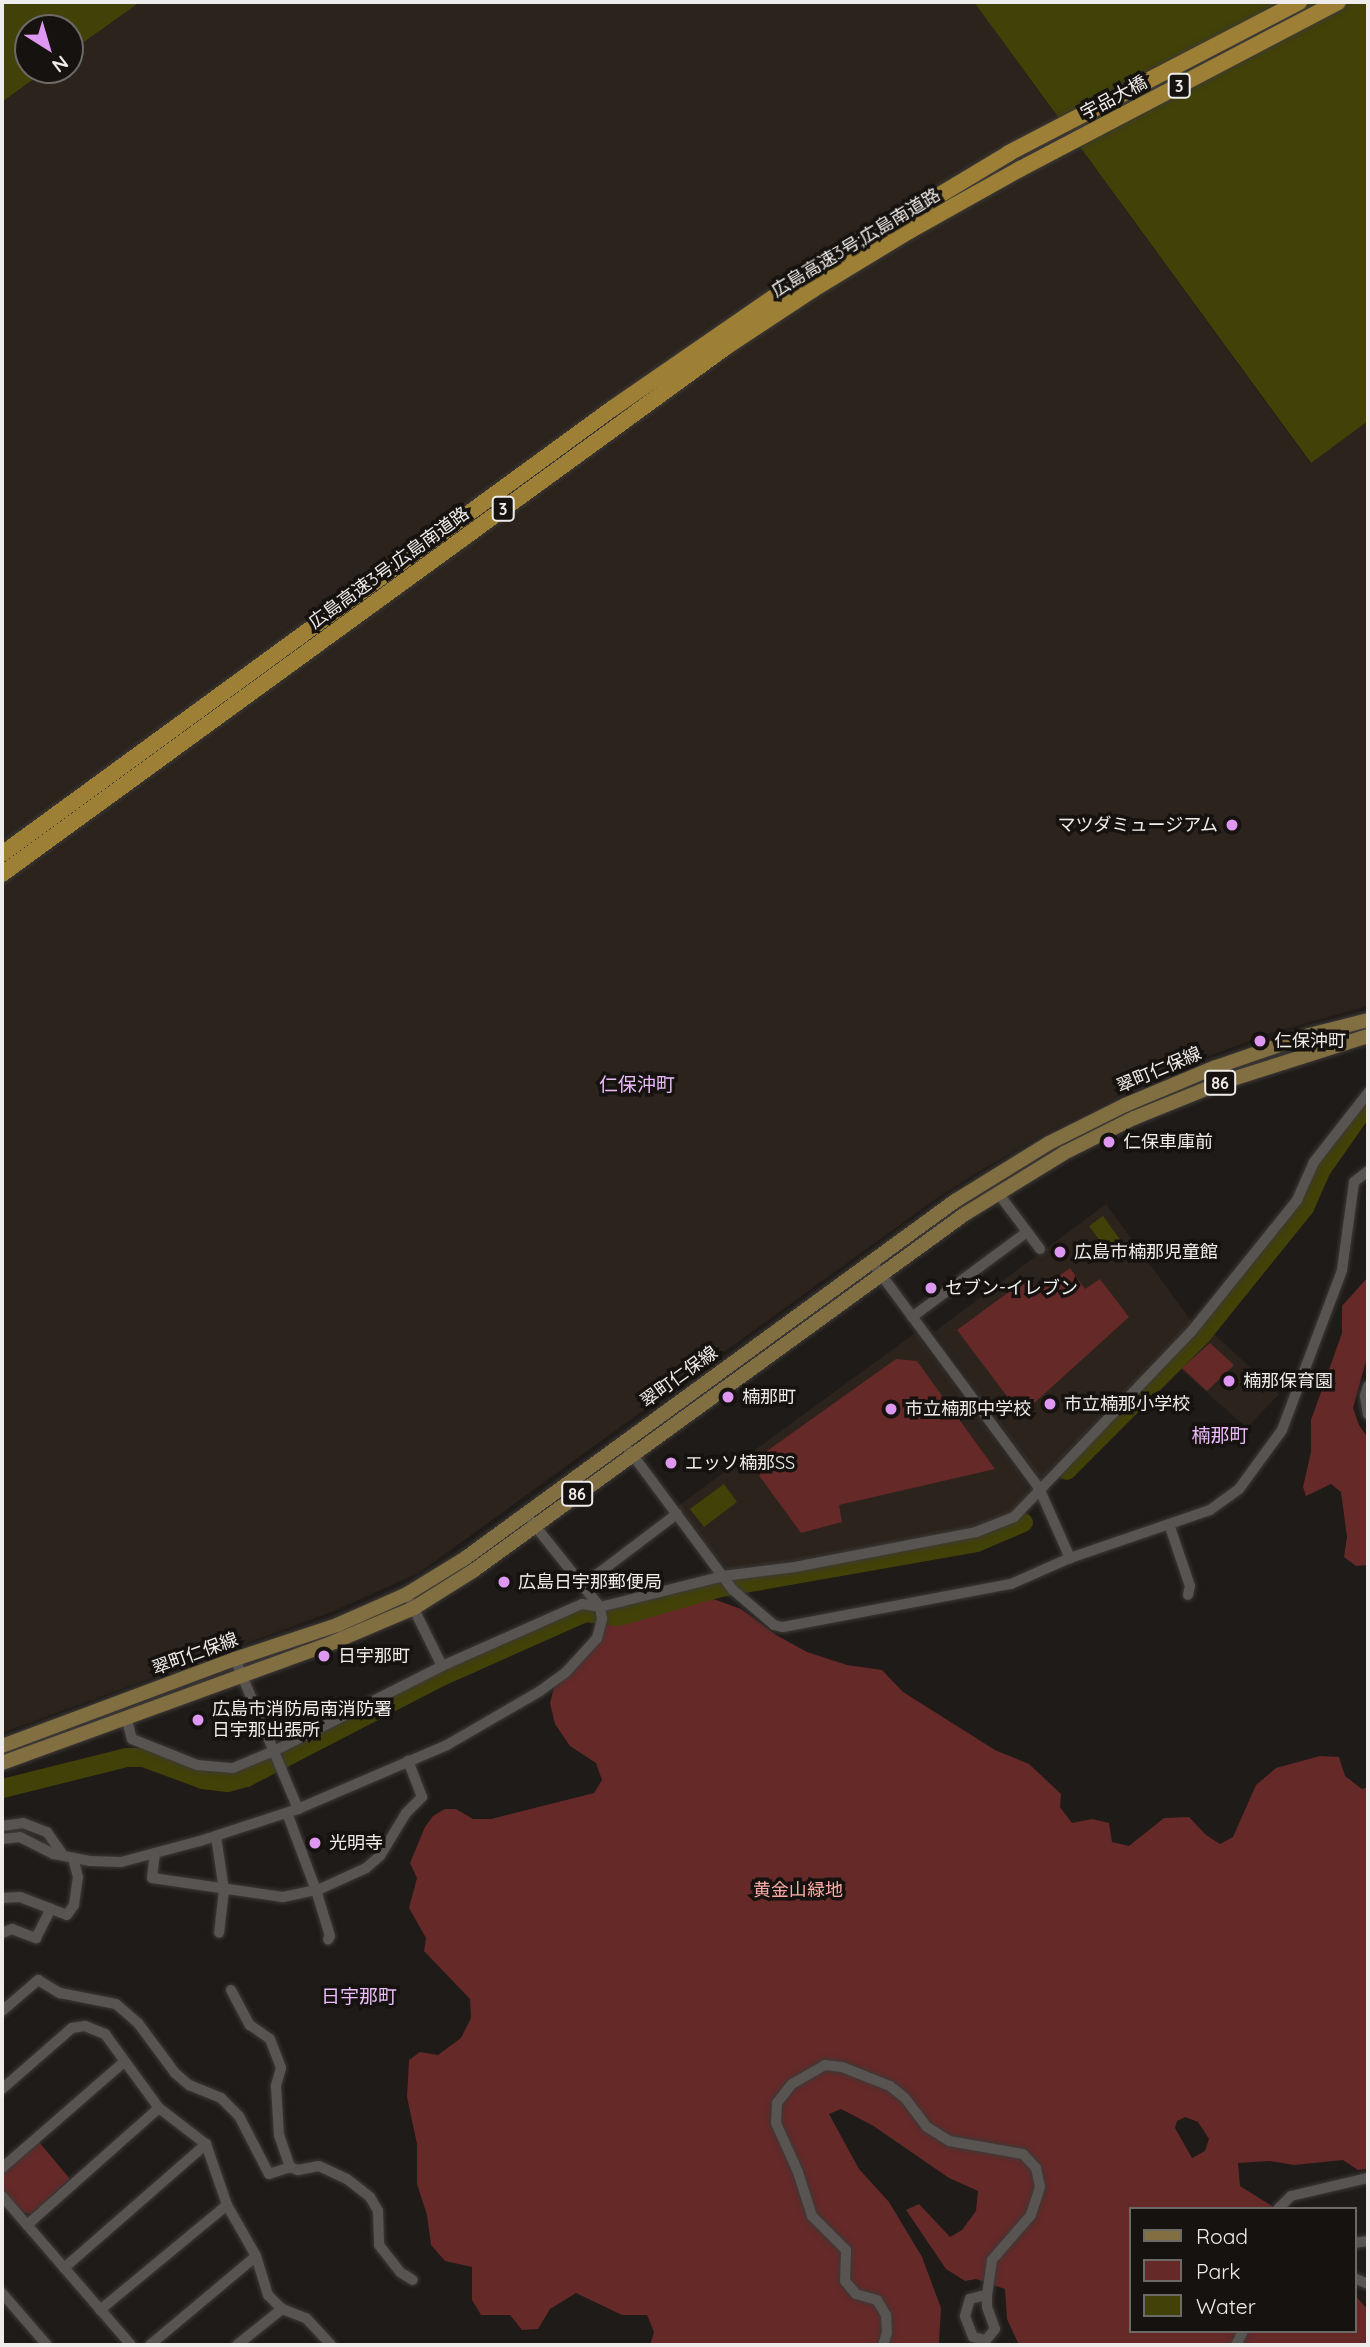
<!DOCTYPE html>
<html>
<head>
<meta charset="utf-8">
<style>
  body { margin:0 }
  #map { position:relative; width:1370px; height:2347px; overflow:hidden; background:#1f1b18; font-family:Quicksand,"Noto Sans JP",sans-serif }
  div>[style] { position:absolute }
  .built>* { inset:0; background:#2b231c }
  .green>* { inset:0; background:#652928 }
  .water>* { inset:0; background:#424108 }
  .river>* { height:19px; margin:-9.5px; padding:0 9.5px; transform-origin:9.5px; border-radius:9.5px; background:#424108 }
  .roads { filter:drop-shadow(0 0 2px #3c3937) drop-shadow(0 0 2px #3c3937) }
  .minor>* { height:10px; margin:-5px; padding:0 5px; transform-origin:5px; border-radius:5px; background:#585451 }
  .major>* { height:14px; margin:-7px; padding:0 7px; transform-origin:7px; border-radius:7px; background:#816e41 }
  .highway>* { height:16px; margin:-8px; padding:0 8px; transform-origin:8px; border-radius:8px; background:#9d8036 }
  .dots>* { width:19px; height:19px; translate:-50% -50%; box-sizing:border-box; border:4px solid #15120f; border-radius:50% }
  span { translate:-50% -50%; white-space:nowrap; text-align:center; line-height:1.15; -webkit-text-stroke:7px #15120f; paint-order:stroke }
  .shield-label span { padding:2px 5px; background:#15120f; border:2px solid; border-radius:5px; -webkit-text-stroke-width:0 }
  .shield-label { font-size:16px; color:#efedeb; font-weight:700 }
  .street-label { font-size:18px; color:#efedeb }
  .poi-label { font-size:18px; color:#efedeb }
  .right { translate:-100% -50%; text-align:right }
  .left { translate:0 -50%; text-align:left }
  .park-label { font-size:18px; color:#fdaba6 }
  .neighbourhood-label { font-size:19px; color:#ebbbfa }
  .frame { position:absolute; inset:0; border:4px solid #efedeb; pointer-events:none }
  .legend { position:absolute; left:1129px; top:2207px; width:228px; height:126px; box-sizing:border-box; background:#15120f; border:2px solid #6c6a67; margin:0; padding:9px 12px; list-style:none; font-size:21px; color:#efedeb }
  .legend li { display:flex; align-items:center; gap:14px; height:35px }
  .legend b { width:35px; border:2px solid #6c6a67 }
  .north { position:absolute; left:14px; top:14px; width:70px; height:70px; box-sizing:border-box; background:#15120f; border:2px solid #6c6a67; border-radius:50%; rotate:143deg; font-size:19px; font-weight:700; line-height:28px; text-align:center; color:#efedeb }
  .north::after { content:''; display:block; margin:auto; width:24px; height:32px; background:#de98f2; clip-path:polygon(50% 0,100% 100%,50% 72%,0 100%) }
</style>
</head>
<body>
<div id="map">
  <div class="built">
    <div style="clip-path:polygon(140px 2px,974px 2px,1310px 463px,1368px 421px,1368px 1006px,1271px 1033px,1182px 1066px,1049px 1131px,980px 1171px,933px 1201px,419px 1573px,332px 1612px,2px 1733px,2px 102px,46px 70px,70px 70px,70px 52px)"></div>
    <div style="clip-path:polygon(1106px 1204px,1192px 1322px,1044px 1476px,1038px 1476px,934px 1332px)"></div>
    <div style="clip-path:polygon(915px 1333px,1027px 1484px,1029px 1493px,1015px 1511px,975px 1529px,729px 1573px,678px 1506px)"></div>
    <div style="clip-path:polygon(1213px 1333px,1279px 1394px,1247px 1428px,1178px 1367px)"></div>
  </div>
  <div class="green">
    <div style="clip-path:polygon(1070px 1268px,1085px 1289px,1100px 1279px,1129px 1317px,1021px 1415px,957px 1330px,1028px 1278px,1038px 1291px)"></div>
    <div style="clip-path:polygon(1368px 1277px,1368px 1354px,1353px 1408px,1359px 1425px,1368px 1438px,1368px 1565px,1356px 1566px,1344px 1557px,1347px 1537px,1341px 1492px,1331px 1484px,1306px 1496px,1303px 1487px,1311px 1452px,1311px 1420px,1342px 1333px,1342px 1306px)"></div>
    <div style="clip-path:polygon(1210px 1343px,1234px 1365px,1207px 1391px,1182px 1368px)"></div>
    <div style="clip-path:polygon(896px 1359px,917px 1361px,995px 1469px,839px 1505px,842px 1522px,801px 1533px,750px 1463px)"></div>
    <div style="clip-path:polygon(evenodd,708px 1597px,741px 1609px,776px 1635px,807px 1652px,847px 1665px,882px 1670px,903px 1692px,995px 1750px,1029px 1764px,1061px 1794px,1060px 1807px,1072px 1823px,1092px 1819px,1109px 1823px,1112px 1842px,1129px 1846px,1164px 1818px,1189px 1817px,1206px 1835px,1220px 1844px,1233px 1837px,1256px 1785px,1276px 1768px,1320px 1756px,1339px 1757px,1345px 1776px,1362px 1789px,1368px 1787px,1368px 2169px,1358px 2170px,1343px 2160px,1294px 2165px,1270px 2161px,1238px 2163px,1240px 2186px,1277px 2209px,1130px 2209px,1130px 2331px,1354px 2331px,1354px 2294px,1368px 2310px,1368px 2345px,1019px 2345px,1007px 2319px,1005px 2289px,976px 2279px,965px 2281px,946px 2269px,906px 2210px,919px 2204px,950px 2237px,962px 2230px,976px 2211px,978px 2191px,949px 2178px,872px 2125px,841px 2109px,829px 2114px,859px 2169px,889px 2202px,922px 2257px,941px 2308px,939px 2342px,941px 2345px,650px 2345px,654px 2332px,647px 2315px,622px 2315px,576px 2293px,550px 2309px,538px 2329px,522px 2330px,510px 2315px,481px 2315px,472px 2300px,472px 2267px,445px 2261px,431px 2245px,427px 2215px,417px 2184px,417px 2144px,407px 2097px,409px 2060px,420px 2052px,438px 2055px,461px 2038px,471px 2018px,470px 1999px,424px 1951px,426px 1938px,409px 1908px,417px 1878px,410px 1863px,425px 1827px,433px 1816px,445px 1809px,456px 1809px,473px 1819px,491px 1819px,594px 1793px,602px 1780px,596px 1763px,570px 1746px,555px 1724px,550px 1703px,554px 1688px,601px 1638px,608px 1618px,669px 1603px,708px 1597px,1185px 2117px,1198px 2122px,1209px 2139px,1205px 2151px,1192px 2158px,1175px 2128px,1177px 2121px,1185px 2117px)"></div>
    <div style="clip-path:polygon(39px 2142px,70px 2179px,31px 2214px,22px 2212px,2px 2188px,2px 2175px)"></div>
  </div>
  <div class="water">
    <div style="clip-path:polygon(2px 2px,140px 2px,70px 52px,70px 28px,28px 28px,28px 70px,46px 70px,2px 102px)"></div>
    <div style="clip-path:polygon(974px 2px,1368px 2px,1368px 421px,1311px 463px)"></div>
    <div style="clip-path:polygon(1103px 1216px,1127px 1249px,1113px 1259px,1089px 1226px)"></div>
    <div style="clip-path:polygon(724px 1484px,737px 1502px,704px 1527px,690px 1509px)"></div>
  </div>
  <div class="river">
    <div style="left:1066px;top:1470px;width:190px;rotate:-45deg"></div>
    <div style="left:1200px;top:1336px;width:166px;rotate:-51.1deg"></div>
    <div style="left:1304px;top:1207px;width:42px;rotate:-65.9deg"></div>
    <div style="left:1321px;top:1169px;width:82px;rotate:-55deg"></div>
    <div style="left:2px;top:1788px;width:128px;rotate:-14deg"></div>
    <div style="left:126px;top:1757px;width:17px"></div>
    <div style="left:143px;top:1757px;width:63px;rotate:20.4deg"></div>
    <div style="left:202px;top:1779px;width:25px;rotate:7deg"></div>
    <div style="left:227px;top:1782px;width:20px;rotate:-15deg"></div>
    <div style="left:246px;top:1777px;width:220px;rotate:-27.4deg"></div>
    <div style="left:441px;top:1676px;width:158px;rotate:-24deg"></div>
    <div style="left:585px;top:1612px;width:33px;rotate:7deg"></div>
    <div style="left:618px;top:1616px;width:102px;rotate:-15.9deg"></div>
    <div style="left:716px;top:1588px;width:264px;rotate:-10deg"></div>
    <div style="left:976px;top:1542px;width:51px;rotate:-23.1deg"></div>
  </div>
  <div class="roads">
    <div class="minor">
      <div style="left:998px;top:1193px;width:70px;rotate:53.1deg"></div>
      <div style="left:877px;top:1269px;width:272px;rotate:53.5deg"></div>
      <div style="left:1039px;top:1488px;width:77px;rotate:66.1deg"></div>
      <div style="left:912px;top:1317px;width:143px;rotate:-36.5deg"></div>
      <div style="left:1368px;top:1386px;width:10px;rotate:107deg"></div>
      <div style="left:1365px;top:1396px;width:19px;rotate:81deg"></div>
      <div style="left:629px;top:1450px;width:174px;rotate:53.4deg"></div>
      <div style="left:733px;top:1590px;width:54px;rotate:40.5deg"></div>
      <div style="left:774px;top:1625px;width:9px;rotate:13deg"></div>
      <div style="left:783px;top:1627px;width:232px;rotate:-10.7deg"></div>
      <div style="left:1011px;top:1584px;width:64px;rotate:-23.8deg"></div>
      <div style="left:1070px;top:1558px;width:148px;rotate:-18.9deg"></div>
      <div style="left:1210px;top:1510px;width:36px;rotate:-36deg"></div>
      <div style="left:1239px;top:1489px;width:73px;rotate:-53.9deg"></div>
      <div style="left:1282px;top:1430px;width:171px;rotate:-69.4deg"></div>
      <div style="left:1342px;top:1270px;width:89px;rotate:-82.2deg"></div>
      <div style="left:1354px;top:1182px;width:18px;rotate:-38deg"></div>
      <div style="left:1169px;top:1524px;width:65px;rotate:71.3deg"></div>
      <div style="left:1190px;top:1586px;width:9px;rotate:103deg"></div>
      <div style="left:583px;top:1585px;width:118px;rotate:-37.1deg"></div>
      <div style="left:411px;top:1603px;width:70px;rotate:63.8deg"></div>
      <div style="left:235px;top:1659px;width:163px;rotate:67.2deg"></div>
      <div style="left:126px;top:1717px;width:23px;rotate:75deg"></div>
      <div style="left:132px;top:1739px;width:70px;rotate:21.8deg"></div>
      <div style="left:197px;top:1765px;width:36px;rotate:5deg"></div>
      <div style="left:233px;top:1768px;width:44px;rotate:-22.5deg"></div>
      <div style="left:274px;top:1751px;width:188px;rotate:-26.8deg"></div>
      <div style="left:442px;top:1666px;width:153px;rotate:-23.9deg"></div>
      <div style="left:582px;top:1604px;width:18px;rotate:9deg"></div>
      <div style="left:600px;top:1607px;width:127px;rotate:-14.1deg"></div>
      <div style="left:723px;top:1576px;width:73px;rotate:-7.1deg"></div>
      <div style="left:795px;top:1567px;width:184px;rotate:-10.9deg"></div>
      <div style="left:976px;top:1532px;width:41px;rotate:-21.5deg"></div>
      <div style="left:1014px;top:1517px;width:256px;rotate:-46.3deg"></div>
      <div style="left:1191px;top:1332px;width:169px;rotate:-51.2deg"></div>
      <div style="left:1297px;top:1200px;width:42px;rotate:-65.9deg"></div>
      <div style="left:1314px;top:1162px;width:88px;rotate:-52deg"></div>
      <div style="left:287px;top:1813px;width:82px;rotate:69.4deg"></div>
      <div style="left:316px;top:1890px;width:48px;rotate:73.1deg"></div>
      <div style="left:330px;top:1936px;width:4px;rotate:117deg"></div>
      <div style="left:2px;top:1826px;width:21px;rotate:-8deg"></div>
      <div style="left:23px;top:1823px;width:26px;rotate:21deg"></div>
      <div style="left:47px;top:1832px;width:29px;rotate:55deg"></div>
      <div style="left:64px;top:1856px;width:26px;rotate:11deg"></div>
      <div style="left:90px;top:1861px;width:31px;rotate:2deg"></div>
      <div style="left:121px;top:1862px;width:82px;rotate:-14.9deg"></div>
      <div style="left:200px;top:1841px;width:103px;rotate:-18.1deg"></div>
      <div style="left:298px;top:1809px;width:162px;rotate:-23.2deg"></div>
      <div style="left:447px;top:1745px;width:108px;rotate:-30.1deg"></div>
      <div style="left:540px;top:1691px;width:32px;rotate:-36deg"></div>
      <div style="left:566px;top:1672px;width:46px;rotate:-47.6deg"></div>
      <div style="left:597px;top:1638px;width:20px;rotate:-75deg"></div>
      <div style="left:602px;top:1619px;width:12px;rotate:-99deg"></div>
      <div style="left:600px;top:1607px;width:110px;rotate:-128.7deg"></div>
      <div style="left:216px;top:1836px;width:55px;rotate:81.6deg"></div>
      <div style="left:224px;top:1890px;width:43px;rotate:96.6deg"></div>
      <div style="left:2px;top:1839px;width:18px;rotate:-6deg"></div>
      <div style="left:20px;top:1837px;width:37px;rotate:27deg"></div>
      <div style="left:53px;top:1854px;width:11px;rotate:10deg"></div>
      <div style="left:155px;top:1853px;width:25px;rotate:97deg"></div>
      <div style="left:152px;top:1878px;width:132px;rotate:8.3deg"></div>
      <div style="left:283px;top:1897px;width:38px;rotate:-12deg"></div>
      <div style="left:320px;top:1889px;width:51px;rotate:-24.5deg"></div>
      <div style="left:366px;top:1868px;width:18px;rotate:-41deg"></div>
      <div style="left:380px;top:1856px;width:50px;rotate:-58.8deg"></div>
      <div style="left:406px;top:1813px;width:23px;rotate:-45deg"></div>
      <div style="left:422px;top:1797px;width:39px;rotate:-111deg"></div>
      <div style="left:2px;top:1898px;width:18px;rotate:-3deg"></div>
      <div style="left:20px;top:1897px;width:50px;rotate:21deg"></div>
      <div style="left:67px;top:1915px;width:12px;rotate:-55deg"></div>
      <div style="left:74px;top:1905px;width:28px;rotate:-82deg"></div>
      <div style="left:78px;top:1877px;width:20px;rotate:-105deg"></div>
      <div style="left:2px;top:1933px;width:11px;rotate:-22deg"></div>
      <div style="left:12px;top:1929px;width:26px;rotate:21deg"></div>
      <div style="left:36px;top:1938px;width:33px;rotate:-63deg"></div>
      <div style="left:231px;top:1990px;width:40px;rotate:62deg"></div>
      <div style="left:250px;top:2025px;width:24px;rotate:35deg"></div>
      <div style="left:270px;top:2039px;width:31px;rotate:69deg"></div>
      <div style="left:281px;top:2068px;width:19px;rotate:106deg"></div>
      <div style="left:276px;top:2086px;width:49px;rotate:86.5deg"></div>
      <div style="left:279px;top:2135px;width:34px;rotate:71deg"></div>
      <div style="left:290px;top:2167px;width:9px;rotate:21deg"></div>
      <div style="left:298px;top:2170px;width:21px;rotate:-11deg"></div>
      <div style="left:319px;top:2166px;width:31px;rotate:25deg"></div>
      <div style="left:347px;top:2179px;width:29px;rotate:38deg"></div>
      <div style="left:370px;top:2197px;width:16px;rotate:60deg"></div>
      <div style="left:378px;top:2211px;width:34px;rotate:88deg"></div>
      <div style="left:379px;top:2245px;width:34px;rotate:52deg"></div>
      <div style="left:400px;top:2272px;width:15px;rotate:32deg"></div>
      <div style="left:2px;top:2011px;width:48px;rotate:-40.7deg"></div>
      <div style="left:38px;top:1980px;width:26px;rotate:31deg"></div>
      <div style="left:60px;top:1993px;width:57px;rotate:11.1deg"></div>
      <div style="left:116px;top:2004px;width:29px;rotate:41deg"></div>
      <div style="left:138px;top:2023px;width:62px;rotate:53.5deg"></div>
      <div style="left:175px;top:2073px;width:18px;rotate:41deg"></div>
      <div style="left:189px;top:2085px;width:35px;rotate:22deg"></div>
      <div style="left:221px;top:2098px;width:25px;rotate:45deg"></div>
      <div style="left:239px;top:2116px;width:65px;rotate:62.7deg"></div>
      <div style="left:269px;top:2174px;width:22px;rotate:-18deg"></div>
      <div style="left:2px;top:2089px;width:93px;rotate:-41.1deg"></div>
      <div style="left:72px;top:2028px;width:13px;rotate:-9deg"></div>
      <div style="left:85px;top:2026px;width:22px;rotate:22deg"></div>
      <div style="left:105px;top:2034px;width:92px;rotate:53.9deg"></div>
      <div style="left:159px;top:2108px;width:59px;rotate:37.5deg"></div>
      <div style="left:206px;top:2144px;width:65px;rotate:71deg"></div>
      <div style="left:227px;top:2205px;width:59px;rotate:60.4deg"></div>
      <div style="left:256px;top:2256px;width:41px;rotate:72.9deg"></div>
      <div style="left:268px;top:2295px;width:20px;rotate:45deg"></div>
      <div style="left:282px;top:2309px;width:26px;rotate:21deg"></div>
      <div style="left:306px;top:2318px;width:37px;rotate:47deg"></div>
      <div style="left:2px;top:2168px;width:162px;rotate:-41deg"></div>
      <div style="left:2px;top:2196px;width:197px;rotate:49.1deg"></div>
      <div style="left:1278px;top:2209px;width:18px;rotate:-45deg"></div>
      <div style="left:1291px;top:2196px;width:79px;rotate:-13.2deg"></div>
      <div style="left:27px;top:2225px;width:176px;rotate:-41.6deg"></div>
      <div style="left:1354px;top:2243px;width:14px;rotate:-8deg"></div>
      <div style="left:64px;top:2268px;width:189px;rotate:-41.1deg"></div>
      <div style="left:1354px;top:2278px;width:15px;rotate:23deg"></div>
      <div style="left:2px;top:2293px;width:69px;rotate:49.1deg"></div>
      <div style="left:981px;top:2296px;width:6px;rotate:9deg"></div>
      <div style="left:987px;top:2297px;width:10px;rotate:90deg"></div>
      <div style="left:987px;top:2307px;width:23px;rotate:70deg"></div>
      <div style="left:995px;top:2329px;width:14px;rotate:129deg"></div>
      <div style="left:986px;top:2340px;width:13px;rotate:-167deg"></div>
      <div style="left:973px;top:2337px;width:22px;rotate:-111deg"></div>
      <div style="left:965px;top:2316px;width:18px;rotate:-74deg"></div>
      <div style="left:970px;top:2299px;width:11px;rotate:-15deg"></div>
      <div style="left:100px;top:2310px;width:165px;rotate:-39.6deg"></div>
      <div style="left:150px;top:2345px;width:138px;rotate:-40deg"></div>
      <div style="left:237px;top:2345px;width:58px;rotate:-38.7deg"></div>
      <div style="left:883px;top:2345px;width:13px;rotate:-72deg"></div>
      <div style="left:887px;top:2333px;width:18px;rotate:-93deg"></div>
      <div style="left:886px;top:2315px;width:17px;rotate:-121deg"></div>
      <div style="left:877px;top:2300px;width:22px;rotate:-164deg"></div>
      <div style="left:856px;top:2294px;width:17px;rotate:-130deg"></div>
      <div style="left:845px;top:2281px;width:31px;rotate:-88deg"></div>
      <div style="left:846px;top:2250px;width:48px;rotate:-135deg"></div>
      <div style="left:812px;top:2216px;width:46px;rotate:-107.7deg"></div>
      <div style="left:798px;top:2172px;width:54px;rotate:-114.2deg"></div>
      <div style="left:776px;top:2123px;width:20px;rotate:-87deg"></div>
      <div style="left:777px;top:2103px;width:24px;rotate:-52deg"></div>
      <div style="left:792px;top:2084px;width:38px;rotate:-30deg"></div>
      <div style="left:825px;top:2065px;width:17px;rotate:7deg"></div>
      <div style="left:842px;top:2067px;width:52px;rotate:21.6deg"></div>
      <div style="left:890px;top:2086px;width:19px;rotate:39deg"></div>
      <div style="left:905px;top:2098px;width:36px;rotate:53deg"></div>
      <div style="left:927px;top:2127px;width:26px;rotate:32deg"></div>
      <div style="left:949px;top:2141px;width:75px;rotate:10deg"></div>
      <div style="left:1023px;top:2154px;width:19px;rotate:47deg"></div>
      <div style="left:1036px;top:2168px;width:19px;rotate:78deg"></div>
      <div style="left:1040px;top:2187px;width:29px;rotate:108deg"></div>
      <div style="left:1031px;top:2215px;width:60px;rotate:130.9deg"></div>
      <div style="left:992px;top:2260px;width:37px;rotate:98deg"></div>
      <div style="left:1236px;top:2345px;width:16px;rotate:-63deg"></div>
    </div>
    <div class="major">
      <div style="left:2px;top:1746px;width:249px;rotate:-20.5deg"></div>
      <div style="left:235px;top:1659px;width:108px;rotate:-18.4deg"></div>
      <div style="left:337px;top:1625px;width:77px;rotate:-23.9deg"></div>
      <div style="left:407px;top:1594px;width:67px;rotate:-31.6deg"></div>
      <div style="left:464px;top:1559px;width:608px;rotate:-36.1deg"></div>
      <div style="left:955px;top:1201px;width:110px;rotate:-31.7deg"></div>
      <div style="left:1049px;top:1143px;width:85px;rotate:-26.6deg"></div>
      <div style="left:1125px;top:1105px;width:99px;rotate:-22.7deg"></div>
      <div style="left:1216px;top:1067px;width:98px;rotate:-19deg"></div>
      <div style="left:1309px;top:1035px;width:61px;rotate:-14.3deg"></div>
      <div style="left:2px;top:1763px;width:353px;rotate:-20deg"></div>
      <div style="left:334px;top:1642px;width:87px;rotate:-23deg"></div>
      <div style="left:414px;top:1608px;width:70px;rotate:-32.1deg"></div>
      <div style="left:473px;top:1571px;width:608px;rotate:-35.97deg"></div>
      <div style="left:965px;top:1214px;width:116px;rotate:-31.6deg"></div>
      <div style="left:1064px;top:1153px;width:78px;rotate:-26.6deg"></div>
      <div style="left:1134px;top:1118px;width:96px;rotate:-22deg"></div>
      <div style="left:1223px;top:1082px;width:152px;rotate:-17.6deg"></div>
    </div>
    <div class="highway">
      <div style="left:2px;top:854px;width:756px;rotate:-36.13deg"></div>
      <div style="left:613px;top:408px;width:231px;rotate:-34.6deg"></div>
      <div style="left:803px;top:277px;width:240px;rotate:-31deg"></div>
      <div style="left:1009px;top:153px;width:327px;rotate:-27.5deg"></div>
      <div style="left:2px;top:874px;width:895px;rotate:-36.05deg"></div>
      <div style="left:726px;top:347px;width:103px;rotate:-33.5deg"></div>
      <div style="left:812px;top:290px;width:114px;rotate:-31.3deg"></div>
      <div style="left:909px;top:231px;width:127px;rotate:-29.2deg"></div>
      <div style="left:1020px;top:169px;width:359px;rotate:-27.7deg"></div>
    </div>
  </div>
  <div class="dots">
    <div style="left:1232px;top:825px;background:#de98f2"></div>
    <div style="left:1260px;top:1041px;background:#de98f2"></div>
    <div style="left:1109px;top:1142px;background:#de98f2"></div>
    <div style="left:1060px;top:1252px;background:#de98f2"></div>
    <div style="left:931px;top:1288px;background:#de98f2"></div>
    <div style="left:1229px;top:1381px;background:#de98f2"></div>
    <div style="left:728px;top:1397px;background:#de98f2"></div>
    <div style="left:1050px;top:1404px;background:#de98f2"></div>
    <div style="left:891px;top:1409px;background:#de98f2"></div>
    <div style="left:671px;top:1463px;background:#de98f2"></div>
    <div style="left:504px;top:1582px;background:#de98f2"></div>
    <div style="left:324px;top:1656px;background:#de98f2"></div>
    <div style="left:198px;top:1720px;background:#de98f2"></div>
    <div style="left:315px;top:1843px;background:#de98f2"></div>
  </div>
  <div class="shield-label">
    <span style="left:1179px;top:86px">3</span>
    <span style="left:503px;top:509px">3</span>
    <span style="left:1220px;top:1083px">86</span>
    <span style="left:577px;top:1494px">86</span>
  </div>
  <div class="street-label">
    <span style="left:1114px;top:98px;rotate:-28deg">宇品大橋</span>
    <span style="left:856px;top:243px;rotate:-31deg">広島高速3号;広島南道路</span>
    <span style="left:389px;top:568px;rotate:-36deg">広島高速3号;広島南道路</span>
    <span style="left:1159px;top:1070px;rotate:-23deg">翠町仁保線</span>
    <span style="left:679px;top:1377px;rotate:-36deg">翠町仁保線</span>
    <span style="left:195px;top:1654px;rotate:-20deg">翠町仁保線</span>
  </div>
  <div class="poi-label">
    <span class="right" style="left:1218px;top:825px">マツダミュージアム</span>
    <span class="left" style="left:1274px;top:1041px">仁保沖町</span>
    <span class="left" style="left:1123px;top:1142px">仁保車庫前</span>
    <span class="left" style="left:1074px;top:1252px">広島市楠那児童館</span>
    <span class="left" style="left:945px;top:1288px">セブン-イレブン</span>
    <span class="left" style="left:1243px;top:1381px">楠那保育園</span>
    <span class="left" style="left:742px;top:1397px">楠那町</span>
    <span class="left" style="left:1064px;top:1404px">市立楠那小学校</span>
    <span class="left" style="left:905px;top:1409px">市立楠那中学校</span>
    <span class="left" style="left:685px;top:1463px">エッソ楠那SS</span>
    <span class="left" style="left:518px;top:1582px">広島日宇那郵便局</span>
    <span class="left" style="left:338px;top:1656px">日宇那町</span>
    <span class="left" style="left:212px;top:1720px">広島市消防局南消防署<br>日宇那出張所</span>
    <span class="left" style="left:329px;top:1843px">光明寺</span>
  </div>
  <div class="park-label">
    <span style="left:798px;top:1890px">黄金山緑地</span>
  </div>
  <div class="neighbourhood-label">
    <span style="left:637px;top:1085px">仁保沖町</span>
    <span style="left:1220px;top:1436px">楠那町</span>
    <span style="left:359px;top:1997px">日宇那町</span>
  </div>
  <div class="frame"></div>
  <ul class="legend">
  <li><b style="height:9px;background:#816e41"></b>Road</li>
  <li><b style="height:19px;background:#652928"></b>Park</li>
  <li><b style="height:19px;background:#424108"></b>Water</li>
  </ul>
  <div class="north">N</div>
</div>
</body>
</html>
